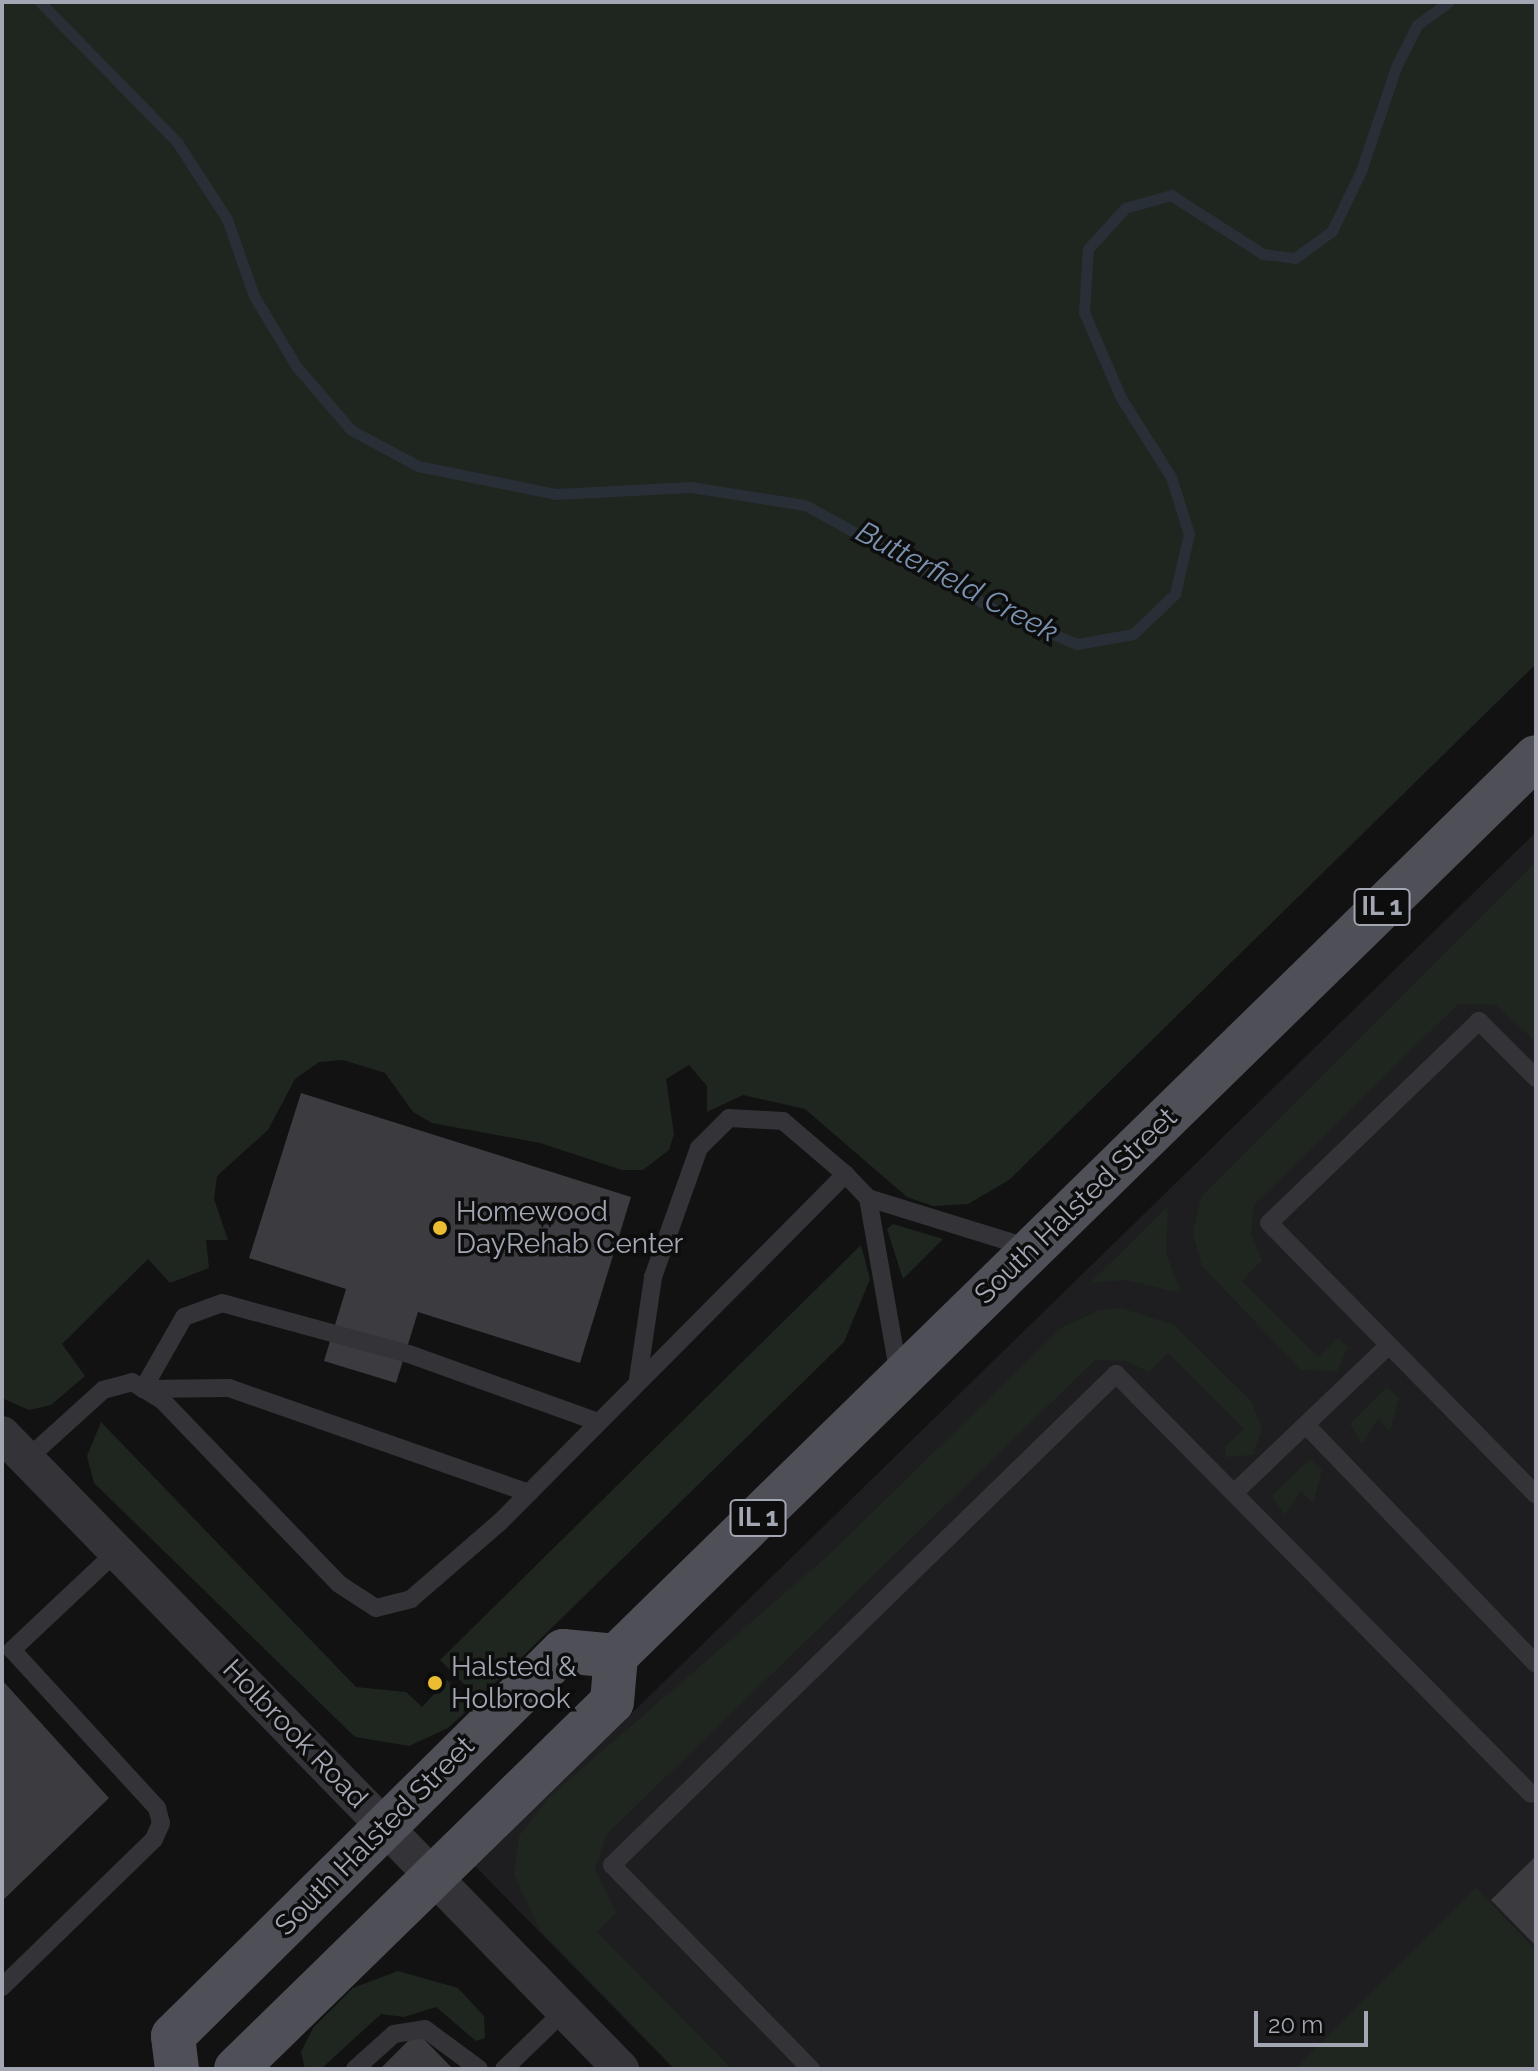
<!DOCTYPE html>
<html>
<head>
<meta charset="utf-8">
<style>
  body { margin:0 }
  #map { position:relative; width:1538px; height:2071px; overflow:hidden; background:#121213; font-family:Raleway,sans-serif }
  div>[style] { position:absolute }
  .built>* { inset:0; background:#1e1e20 }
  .green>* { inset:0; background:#1e261f }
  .stream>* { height:11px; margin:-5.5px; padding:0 5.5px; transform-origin:5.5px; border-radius:5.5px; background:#292f36 }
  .building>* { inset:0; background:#3c3c40 }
  .lane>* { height:18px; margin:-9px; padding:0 9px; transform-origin:9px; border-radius:9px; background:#333338 }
  .street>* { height:36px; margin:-18px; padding:0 18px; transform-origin:18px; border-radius:18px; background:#333338 }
  .primary>* { height:44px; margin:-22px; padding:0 22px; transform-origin:22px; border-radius:22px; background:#4f5057 }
  .dots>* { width:22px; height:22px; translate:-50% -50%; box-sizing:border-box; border:4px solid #0d0d0e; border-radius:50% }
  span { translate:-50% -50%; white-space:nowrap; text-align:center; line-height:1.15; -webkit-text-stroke:7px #0d0d0e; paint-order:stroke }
  .shield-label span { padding:2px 6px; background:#0d0d0e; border:2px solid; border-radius:6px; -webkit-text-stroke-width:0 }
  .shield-label { font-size:26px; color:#a3a7b3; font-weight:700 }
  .street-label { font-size:28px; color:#a3a7b3 }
  .poi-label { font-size:28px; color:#a3a7b3 }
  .left { translate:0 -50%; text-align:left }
  .water-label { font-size:30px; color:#7b92ae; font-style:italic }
  .frame { position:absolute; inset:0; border:4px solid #a3a7b3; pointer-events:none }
  .scale { position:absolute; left:1254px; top:2011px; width:114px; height:36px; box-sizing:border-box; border:4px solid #a3a7b3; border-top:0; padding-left:10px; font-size:24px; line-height:28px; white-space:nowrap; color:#a3a7b3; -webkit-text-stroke:6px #0d0d0e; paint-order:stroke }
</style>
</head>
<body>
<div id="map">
  <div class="built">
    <div style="clip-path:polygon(1536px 832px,1536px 2069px,674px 2069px,475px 1866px)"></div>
  </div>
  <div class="green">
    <div style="clip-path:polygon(2px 2px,1536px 2px,1536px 664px,1009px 1180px,968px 1204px,933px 1206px,907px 1197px,805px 1109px,743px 1095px,707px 1112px,707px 1086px,689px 1065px,666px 1079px,674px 1134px,669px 1150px,643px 1170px,622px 1170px,540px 1143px,432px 1123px,413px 1112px,385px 1073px,343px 1060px,319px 1062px,295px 1079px,268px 1130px,217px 1176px,214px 1199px,228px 1240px,206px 1240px,209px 1268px,170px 1283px,148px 1259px,62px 1344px,85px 1376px,51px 1405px,29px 1410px,2px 1398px)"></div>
    <div style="clip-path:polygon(1536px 862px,1536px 1042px,1496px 1005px,1458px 1004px,1254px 1205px,1251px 1234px,1262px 1260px,1242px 1281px,1318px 1357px,1338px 1338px,1348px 1347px,1337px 1371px,1301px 1370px,1202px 1266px,1193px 1233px,1201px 1197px)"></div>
    <div style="clip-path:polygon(1168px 1206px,1166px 1253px,1181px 1293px,1125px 1280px,1090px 1283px)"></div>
    <div style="clip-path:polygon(893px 1224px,943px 1239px,903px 1279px,887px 1229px)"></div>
    <div style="clip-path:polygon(861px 1245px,870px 1279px,844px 1342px,479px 1699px,440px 1660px)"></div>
    <div style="clip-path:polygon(1121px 1308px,1174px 1325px,1251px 1401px,1262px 1428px,1253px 1455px,1226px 1457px,1225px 1447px,1244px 1429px,1168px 1353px,1149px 1372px,1125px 1361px,1095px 1360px,606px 1835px,595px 1869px,616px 1913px,597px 1932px,732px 2069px,675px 2069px,539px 1929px,514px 1874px,519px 1836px,549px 1797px,831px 1553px,1061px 1328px,1099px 1310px)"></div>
    <div style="clip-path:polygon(1387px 1387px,1399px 1398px,1390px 1431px,1378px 1419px,1362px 1444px,1350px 1424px)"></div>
    <div style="clip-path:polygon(101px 1422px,356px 1687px,406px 1692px,422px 1707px,447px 1680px,473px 1705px,448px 1728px,409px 1746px,355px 1737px,94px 1483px,87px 1456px)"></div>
    <div style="clip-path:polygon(1310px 1459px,1322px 1470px,1313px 1503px,1301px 1491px,1285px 1515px,1272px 1496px)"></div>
    <div style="clip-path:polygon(1476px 1888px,1536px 1950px,1536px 2069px,1295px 2069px)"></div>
    <div style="clip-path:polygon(398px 1971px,458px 1988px,484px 2016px,485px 2038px,476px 2041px,436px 2007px,404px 2017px,381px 2014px,321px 2069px,305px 2069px,301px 2052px,313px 2028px,353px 1988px)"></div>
  </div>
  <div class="stream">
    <div style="left:40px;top:2px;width:196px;rotate:45.6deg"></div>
    <div style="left:177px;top:142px;width:92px;rotate:57deg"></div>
    <div style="left:227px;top:219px;width:82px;rotate:70.7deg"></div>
    <div style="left:254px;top:296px;width:82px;rotate:59deg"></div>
    <div style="left:296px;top:366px;width:84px;rotate:49.3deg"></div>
    <div style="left:351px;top:430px;width:76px;rotate:28.2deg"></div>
    <div style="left:418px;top:466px;width:141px;rotate:11.5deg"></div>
    <div style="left:556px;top:494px;width:135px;rotate:-3deg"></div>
    <div style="left:691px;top:487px;width:115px;rotate:9deg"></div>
    <div style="left:805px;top:505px;width:218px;rotate:28.8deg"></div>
    <div style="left:996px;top:610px;width:88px;rotate:22.8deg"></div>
    <div style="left:1077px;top:644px;width:57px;rotate:-10.1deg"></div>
    <div style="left:1133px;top:634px;width:58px;rotate:-43.6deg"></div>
    <div style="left:1175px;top:594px;width:62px;rotate:-76.9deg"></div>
    <div style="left:1189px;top:534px;width:60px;rotate:-107.5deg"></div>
    <div style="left:1171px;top:477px;width:93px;rotate:-122.3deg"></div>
    <div style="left:1121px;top:398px;width:94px;rotate:-113.3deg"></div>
    <div style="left:1084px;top:312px;width:63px;rotate:-86.4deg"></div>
    <div style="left:1088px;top:249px;width:55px;rotate:-47.9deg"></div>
    <div style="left:1125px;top:208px;width:48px;rotate:-15.8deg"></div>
    <div style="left:1171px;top:195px;width:109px;rotate:32.7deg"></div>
    <div style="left:1263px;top:254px;width:32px;rotate:7deg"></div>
    <div style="left:1295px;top:258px;width:46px;rotate:-36.1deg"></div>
    <div style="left:1332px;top:231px;width:67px;rotate:-64.2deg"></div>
    <div style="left:1361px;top:171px;width:110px;rotate:-71.4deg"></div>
    <div style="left:1396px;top:67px;width:47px;rotate:-63.4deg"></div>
    <div style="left:1417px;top:25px;width:39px;rotate:-36deg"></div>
  </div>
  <div class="building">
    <div style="clip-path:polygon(301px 1093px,631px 1197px,580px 1363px,418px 1312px,396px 1383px,324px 1361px,346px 1289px,249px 1258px)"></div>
    <div style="clip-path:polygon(2px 1680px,109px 1798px,2px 1901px)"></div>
    <div style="clip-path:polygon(1536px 1856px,1536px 1946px,1491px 1900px)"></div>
    <div style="clip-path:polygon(417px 2032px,453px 2069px,380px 2069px)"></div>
  </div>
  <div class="lane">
    <div style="left:1536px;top:1078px;width:81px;rotate:-135deg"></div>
    <div style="left:1479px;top:1021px;width:291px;rotate:136.1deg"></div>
    <div style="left:1269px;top:1223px;width:381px;rotate:45.5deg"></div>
    <div style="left:868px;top:1198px;width:181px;rotate:80.1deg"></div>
    <div style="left:638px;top:1379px;width:103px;rotate:-81.6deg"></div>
    <div style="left:653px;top:1277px;width:137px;rotate:-70.4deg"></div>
    <div style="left:699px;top:1148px;width:42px;rotate:-45deg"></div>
    <div style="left:729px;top:1118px;width:54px;rotate:3.2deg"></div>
    <div style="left:783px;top:1121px;width:82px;rotate:40.5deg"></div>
    <div style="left:143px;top:1389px;width:83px;rotate:-60.3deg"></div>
    <div style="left:184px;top:1317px;width:40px;rotate:-20.2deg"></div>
    <div style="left:222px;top:1303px;width:194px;rotate:15.3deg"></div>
    <div style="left:409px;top:1354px;width:201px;rotate:19.8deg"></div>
    <div style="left:143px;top:1389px;width:86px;rotate:-0.7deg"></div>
    <div style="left:229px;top:1388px;width:318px;rotate:19.3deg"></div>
    <div style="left:1307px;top:1426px;width:330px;rotate:46.1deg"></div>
    <div style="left:27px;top:1459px;width:103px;rotate:-42.2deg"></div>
    <div style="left:103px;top:1390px;width:30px;rotate:-15deg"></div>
    <div style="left:132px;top:1382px;width:35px;rotate:31deg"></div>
    <div style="left:162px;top:1400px;width:255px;rotate:46.1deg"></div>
    <div style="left:339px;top:1584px;width:44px;rotate:33deg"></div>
    <div style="left:376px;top:1608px;width:36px;rotate:-14deg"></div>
    <div style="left:411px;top:1599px;width:119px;rotate:-40.9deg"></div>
    <div style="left:501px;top:1521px;width:489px;rotate:-45.2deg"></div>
    <div style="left:845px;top:1174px;width:33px;rotate:46deg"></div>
    <div style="left:868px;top:1198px;width:170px;rotate:17.2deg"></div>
    <div style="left:1234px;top:1493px;width:214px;rotate:-43.7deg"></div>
    <div style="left:2px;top:1987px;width:212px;rotate:-44.2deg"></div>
    <div style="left:154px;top:1839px;width:17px;rotate:-66deg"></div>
    <div style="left:161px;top:1823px;width:16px;rotate:-105deg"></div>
    <div style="left:157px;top:1808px;width:214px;rotate:-132.5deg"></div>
    <div style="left:12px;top:1650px;width:143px;rotate:-43.3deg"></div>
    <div style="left:355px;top:2069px;width:52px;rotate:-41.9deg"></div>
    <div style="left:394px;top:2034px;width:31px;rotate:-9deg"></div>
    <div style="left:425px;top:2029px;width:67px;rotate:36.5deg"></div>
    <div style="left:504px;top:2069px;width:83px;rotate:-44deg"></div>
    <div style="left:811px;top:2069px;width:285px;rotate:-134.3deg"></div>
    <div style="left:612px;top:1865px;width:704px;rotate:-44.25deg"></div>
    <div style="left:1116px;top:1374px;width:590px;rotate:45.34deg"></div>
  </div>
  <div class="street">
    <div style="left:2px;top:1434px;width:887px;rotate:45.73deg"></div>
  </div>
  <div class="primary">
    <div style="left:177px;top:2069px;width:33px;rotate:-97deg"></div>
    <div style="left:173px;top:2036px;width:548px;rotate:-44.63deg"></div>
    <div style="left:563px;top:1651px;width:53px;rotate:5.4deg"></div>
    <div style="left:236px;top:2069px;width:525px;rotate:-44.31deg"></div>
    <div style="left:612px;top:1702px;width:46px;rotate:-85deg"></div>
    <div style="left:616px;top:1656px;width:1286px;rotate:-44.34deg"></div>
  </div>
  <div class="dots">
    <div style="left:440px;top:1228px;background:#ecbc31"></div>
    <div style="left:435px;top:1683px;background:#ecbc31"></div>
  </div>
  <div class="shield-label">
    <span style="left:1382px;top:907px">IL 1</span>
    <span style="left:758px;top:1518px">IL 1</span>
  </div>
  <div class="street-label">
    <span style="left:1076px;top:1206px;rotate:-44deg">South Halsted Street</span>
    <span style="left:295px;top:1734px;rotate:46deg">Holbrook Road</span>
    <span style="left:375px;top:1836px;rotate:-45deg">South Halsted Street</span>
  </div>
  <div class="poi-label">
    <span class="left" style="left:456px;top:1228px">Homewood<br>DayRehab Center</span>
    <span class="left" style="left:451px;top:1683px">Halsted &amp;<br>Holbrook</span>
  </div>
  <div class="water-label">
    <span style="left:957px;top:582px;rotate:28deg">Butterfield Creek</span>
  </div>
  <div class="frame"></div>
  <div class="scale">20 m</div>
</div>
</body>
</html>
